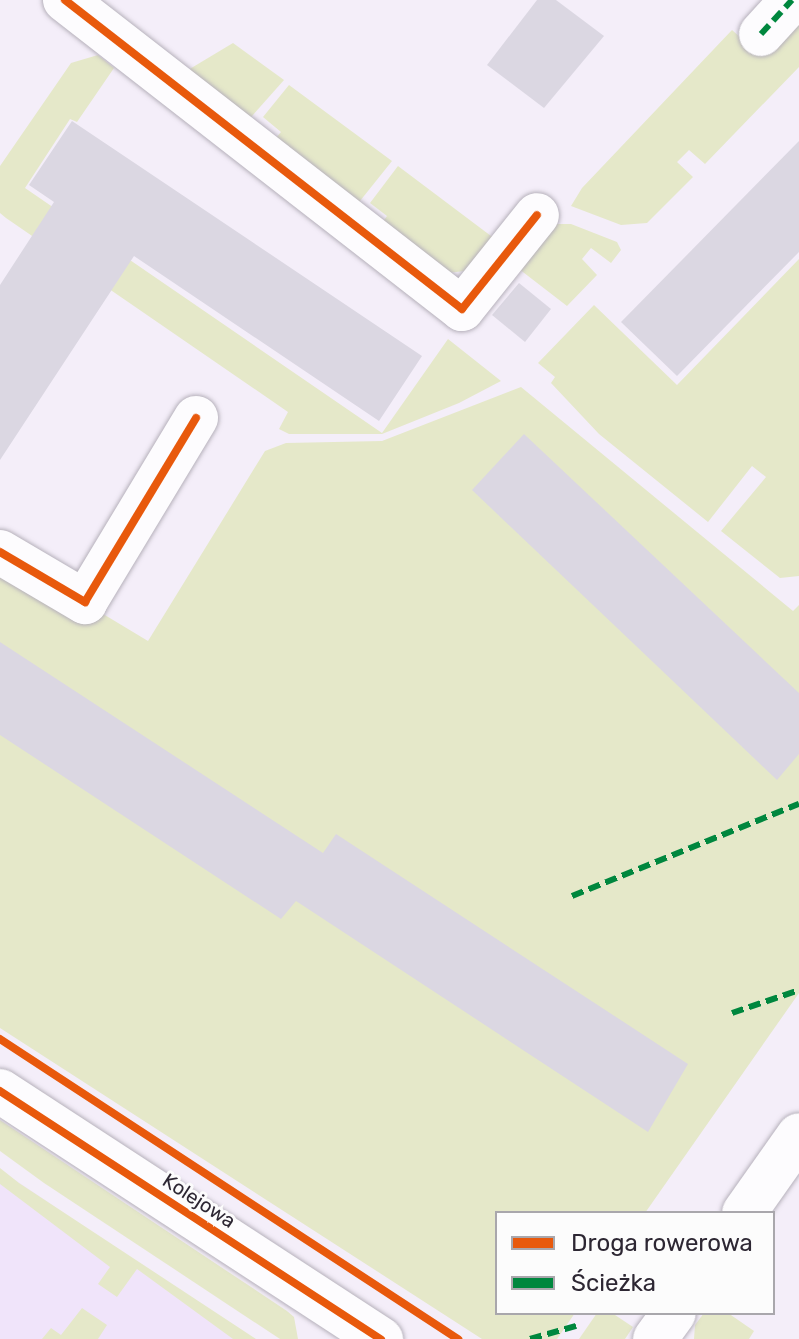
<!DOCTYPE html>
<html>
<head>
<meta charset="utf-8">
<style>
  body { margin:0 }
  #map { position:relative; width:799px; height:1339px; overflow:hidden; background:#f4eef9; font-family:Rubik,sans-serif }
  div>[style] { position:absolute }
  .built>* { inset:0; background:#f0e4fa }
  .green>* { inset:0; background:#e5e8c9 }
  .building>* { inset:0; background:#dbd7e2 }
  .roads { filter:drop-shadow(0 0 2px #b6b1bb) drop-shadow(0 0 2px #b6b1bb) }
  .minor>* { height:44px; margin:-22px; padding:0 22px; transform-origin:22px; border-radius:22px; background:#fdfcfe }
  .quiet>* { height:6px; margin-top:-3px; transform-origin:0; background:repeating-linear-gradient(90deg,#00873e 0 12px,transparent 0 18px) }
  .cycleway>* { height:8px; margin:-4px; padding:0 4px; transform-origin:4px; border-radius:4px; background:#e8590c }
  span { translate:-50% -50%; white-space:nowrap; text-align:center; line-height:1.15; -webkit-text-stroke:6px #fcfcfc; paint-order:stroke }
  .street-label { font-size:20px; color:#2d2733 }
  .legend { position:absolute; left:495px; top:1211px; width:280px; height:104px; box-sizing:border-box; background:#fcfcfc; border:2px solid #a9a7ac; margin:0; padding:10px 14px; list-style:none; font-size:24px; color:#2d2733 }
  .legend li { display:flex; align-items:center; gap:16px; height:40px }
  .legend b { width:40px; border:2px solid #a9a7ac }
</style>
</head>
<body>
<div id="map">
  <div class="built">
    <div style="clip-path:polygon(0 1170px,45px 1200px,246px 1339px,0 1339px)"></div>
  </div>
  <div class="green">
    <div style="clip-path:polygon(799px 11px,799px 67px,705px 164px,689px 150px,677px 162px,693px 177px,647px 223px,621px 225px,571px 206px,582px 188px,732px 30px,759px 54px)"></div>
    <div style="clip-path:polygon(233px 43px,284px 80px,245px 124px,183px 73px)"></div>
    <div style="clip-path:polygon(98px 55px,114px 68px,77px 122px,70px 119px,25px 188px,382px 433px,448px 339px,501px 381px,459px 403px,382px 434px,289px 434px,279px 429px,288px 412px,6px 218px,0 213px,0 166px,71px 63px)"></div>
    <div style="clip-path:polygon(289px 85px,392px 161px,352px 211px,270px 145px,281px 132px,263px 117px)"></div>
    <div style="clip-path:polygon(398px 166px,499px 242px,473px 270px,448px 273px,376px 231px,387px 216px,370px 203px)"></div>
    <div style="clip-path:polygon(555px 224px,571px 224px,617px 242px,621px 250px,611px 263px,591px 248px,582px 259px,597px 275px,567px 306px,519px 269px)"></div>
    <div style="clip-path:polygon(799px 259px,799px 576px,780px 578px,721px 531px,766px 477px,752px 466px,708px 522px,599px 434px,551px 383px,555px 377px,538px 363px,594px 305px,677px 385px)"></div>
    <div style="clip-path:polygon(521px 387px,793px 611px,799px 605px,799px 993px,645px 1213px,497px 1213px,497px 1313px,575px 1313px,557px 1339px,482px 1339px,0 1028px,0 552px,148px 641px,265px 451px,286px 443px,382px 441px)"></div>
    <div style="clip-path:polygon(0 1120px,287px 1311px,294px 1317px,298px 1339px,280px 1339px,44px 1183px,0 1151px)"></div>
    <div style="clip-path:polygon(0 1168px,19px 1183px,256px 1339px,233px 1339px,137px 1269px,117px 1297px,98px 1284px,110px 1267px,0 1184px)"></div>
    <div style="clip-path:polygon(82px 1308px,107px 1325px,98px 1339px,42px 1339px,51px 1328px,61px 1335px)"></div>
    <div style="clip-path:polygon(597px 1313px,612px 1313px,633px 1327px,625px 1339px,579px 1339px)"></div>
    <div style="clip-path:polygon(704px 1313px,728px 1313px,754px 1331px,749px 1339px,694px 1339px,695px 1325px)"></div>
  </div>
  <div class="building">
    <div style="clip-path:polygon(537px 0,556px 0,604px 36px,544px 108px,487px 65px)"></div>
    <div style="clip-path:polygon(72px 121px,422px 356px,379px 421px,134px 256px,0 460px,0 285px,54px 202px,29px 185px)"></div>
    <div style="clip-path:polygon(799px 141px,799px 252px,677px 376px,621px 322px)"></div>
    <div style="clip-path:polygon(519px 283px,551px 309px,525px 342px,492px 315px)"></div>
    <div style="clip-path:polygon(524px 434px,799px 693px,799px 754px,777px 780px,472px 490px)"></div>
    <div style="clip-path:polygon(0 642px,323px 853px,336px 834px,688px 1064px,648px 1132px,296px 901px,281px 919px,0 735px)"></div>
  </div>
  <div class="roads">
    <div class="minor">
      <div style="left:65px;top:0;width:503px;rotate:37.89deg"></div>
      <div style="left:462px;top:309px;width:120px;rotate:-51.4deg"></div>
      <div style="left:761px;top:34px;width:46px;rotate:-47.6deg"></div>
      <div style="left:0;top:552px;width:99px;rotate:30.5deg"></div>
      <div style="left:85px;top:602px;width:215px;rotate:-58.9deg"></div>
      <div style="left:0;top:1091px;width:455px;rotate:33.1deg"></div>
      <div style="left:744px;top:1213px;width:95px;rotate:-54.8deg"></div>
      <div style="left:655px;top:1339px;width:32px;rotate:-54deg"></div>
    </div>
  </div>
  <div class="quiet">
    <div style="left:761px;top:34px;width:46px;rotate:-47.6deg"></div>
    <div style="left:572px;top:896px;width:245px;rotate:-22.1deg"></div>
    <div style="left:732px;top:1013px;width:71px;rotate:-18.9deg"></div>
    <div style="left:530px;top:1339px;width:48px;rotate:-15.8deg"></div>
  </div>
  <div class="cycleway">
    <div style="left:65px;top:0;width:503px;rotate:37.89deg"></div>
    <div style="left:462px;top:309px;width:120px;rotate:-51.4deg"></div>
    <div style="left:0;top:552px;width:99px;rotate:30.5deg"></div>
    <div style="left:85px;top:602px;width:215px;rotate:-58.9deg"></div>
    <div style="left:0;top:1039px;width:548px;rotate:33.23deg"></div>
    <div style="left:0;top:1091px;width:455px;rotate:33.1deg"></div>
  </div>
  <div class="street-label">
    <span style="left:199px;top:1201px;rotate:33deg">Kolejowa</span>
  </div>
  <ul class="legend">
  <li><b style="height:10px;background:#e8590c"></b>Droga rowerowa</li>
  <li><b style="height:10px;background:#00873e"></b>Ścieżka</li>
  </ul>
</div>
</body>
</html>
